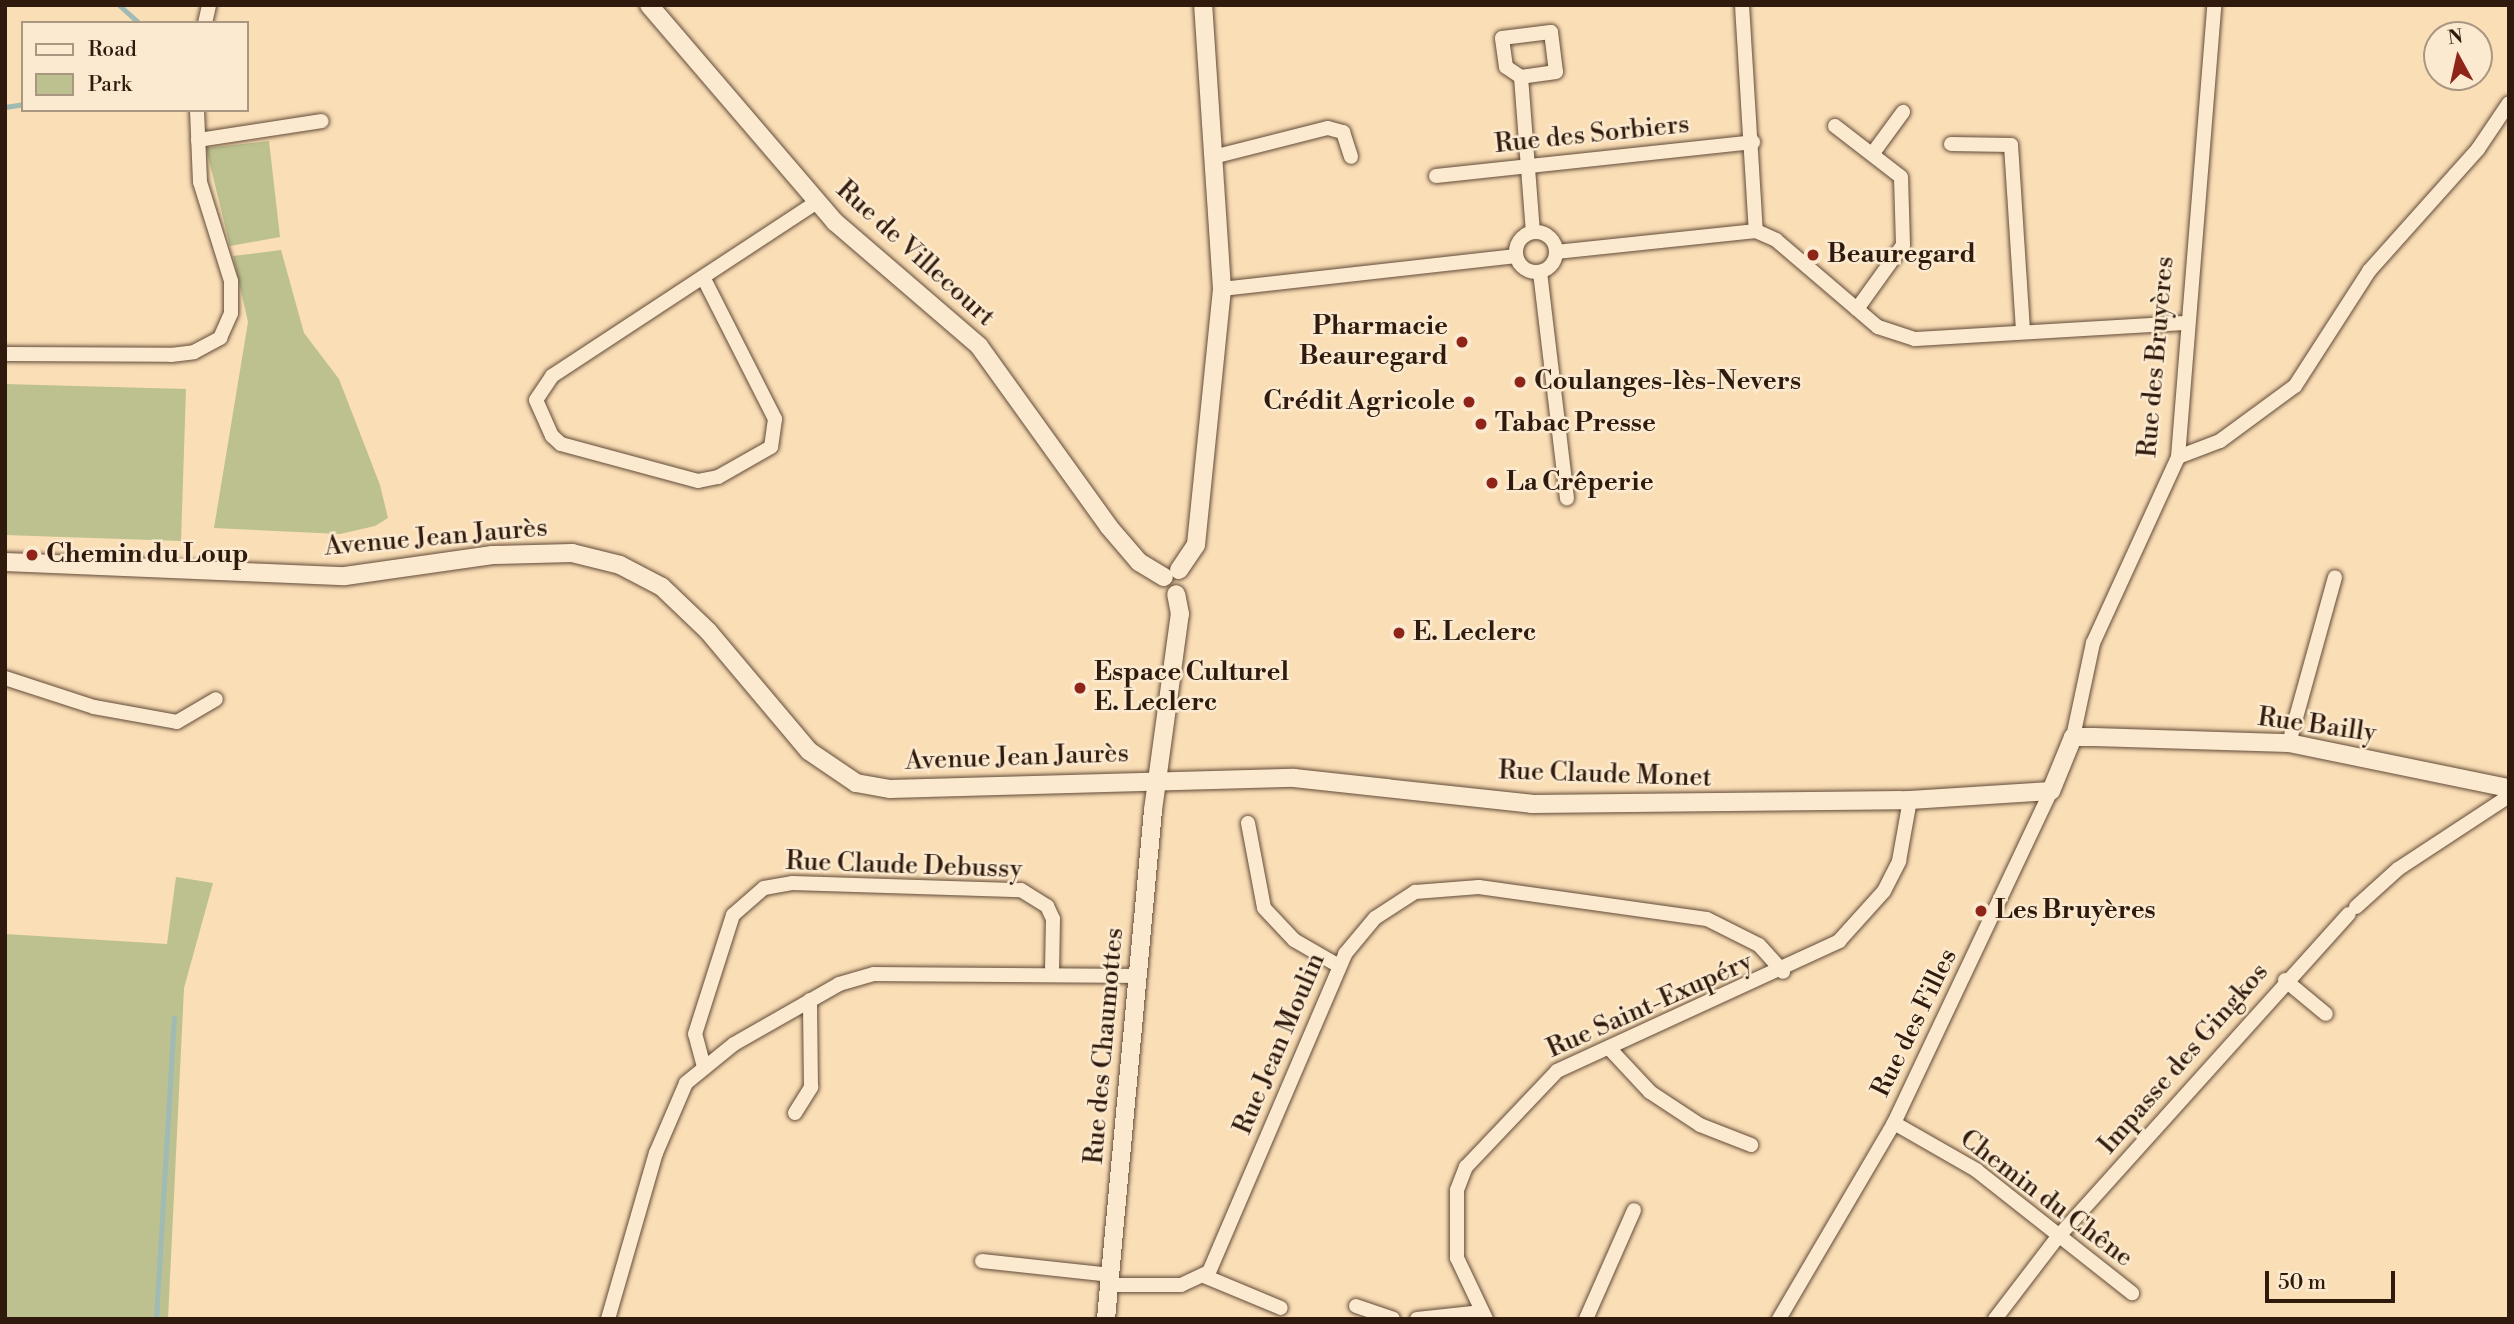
<!DOCTYPE html>
<html>
<head>
<meta charset="utf-8">
<style>
  body { margin:0 }
  #map { position:relative; width:2514px; height:1324px; overflow:hidden; background:#fadeb6; font-family:"Libre Bodoni",serif }
  div>[style] { position:absolute }
  .green>* { inset:0; background:#bcc18f }
  .stream>* { height:5px; margin:-2.5px; padding:0 2.5px; transform-origin:2.5px; border-radius:2.5px; background:#9fbbb4 }
  .roads { filter:drop-shadow(0 0 2px #624b38) drop-shadow(0 0 2px #624b38) }
  .minor>* { height:14px; margin:-7px; padding:0 7px; transform-origin:7px; border-radius:7px; background:#fcead0 }
  .minor>.ring { margin:-7px; padding:0; box-sizing:content-box; background:none; border:14px solid #fcead0; border-radius:50% }
  .tertiary>* { height:18px; margin:-9px; padding:0 9px; transform-origin:9px; border-radius:9px; background:#fcead0 }
  .dots>* { width:19px; height:19px; translate:-50% -50%; box-sizing:border-box; border:4px solid #fcead0; border-radius:50% }
  span { translate:-50% -50%; white-space:nowrap; text-align:center; line-height:1.15; -webkit-text-stroke:5px #fcead0; paint-order:stroke }
  .street-label { font-size:26px; color:#301a0e }
  .poi-label { font-size:26px; color:#301a0e; font-weight:700 }
  .left { translate:0 -50%; text-align:left }
  .right { translate:-100% -50%; text-align:right }
  .frame { position:absolute; inset:0; border:7px solid #301a0e; pointer-events:none }
  .legend { position:absolute; left:21px; top:21px; width:228px; height:91px; box-sizing:border-box; background:#fcead0; border:2px solid #aa9782; margin:0; padding:9px 12px; list-style:none; font-size:21px; color:#301a0e }
  .legend li { display:flex; align-items:center; gap:14px; height:35px }
  .legend b { width:35px; border:2px solid #aa9782 }
  .north { position:absolute; left:2423px; top:21px; width:70px; height:70px; box-sizing:border-box; background:#fcead0; border:2px solid #aa9782; border-radius:50%; rotate:352deg; font-size:19px; font-weight:700; line-height:28px; text-align:center; color:#301a0e }
  .north::after { content:''; display:block; margin:auto; width:24px; height:32px; background:#8f2418; clip-path:polygon(50% 0,100% 100%,50% 72%,0 100%) }
  .scale { position:absolute; left:2265px; top:1271px; width:130px; height:32px; box-sizing:border-box; border:4px solid #301a0e; border-top:0; padding-left:9px; font-size:21px; line-height:24px; white-space:nowrap; color:#301a0e; -webkit-text-stroke:5px #fcead0; paint-order:stroke }
</style>
</head>
<body>
<div id="map">
  <div class="green">
    <div style="clip-path:polygon(269px 141px,280px 237px,230px 246px,206px 148px)"></div>
    <div style="clip-path:polygon(281px 250px,304px 333px,339px 379px,380px 485px,388px 518px,375px 526px,340px 534px,214px 528px,248px 322px,233px 256px)"></div>
    <div style="clip-path:polygon(5px 384px,186px 389px,181px 541px,5px 535px)"></div>
    <div style="clip-path:polygon(176px 877px,213px 883px,184px 988px,168px 1319px,5px 1319px,5px 934px,167px 944px)"></div>
  </div>
  <div class="stream">
    <div style="left:119px;top:5px;width:27px;rotate:42deg"></div>
    <div style="left:5px;top:107px;width:18px;rotate:-9deg"></div>
    <div style="left:156px;top:1319px;width:302px;rotate:-86.6deg"></div>
  </div>
  <div class="roads">
    <div class="minor">
      <div style="left:1742px;top:5px;width:226px;rotate:86.5deg"></div>
      <div style="left:205px;top:23px;width:18px;rotate:-77deg"></div>
      <div style="left:1521px;top:77px;width:18px;rotate:-146deg"></div>
      <div style="left:1506px;top:67px;width:29px;rotate:-98deg"></div>
      <div style="left:1502px;top:38px;width:49px;rotate:-7deg"></div>
      <div style="left:1551px;top:32px;width:40px;rotate:82.9deg"></div>
      <div style="left:1556px;top:72px;width:35px;rotate:172deg"></div>
      <div style="left:1521px;top:77px;width:155px;rotate:85.6deg"></div>
      <div style="left:1835px;top:126px;width:83px;rotate:37.7deg"></div>
      <div style="left:1901px;top:177px;width:68px;rotate:88.3deg"></div>
      <div style="left:1903px;top:245px;width:79px;rotate:125.7deg"></div>
      <div style="left:198px;top:140px;width:125px;rotate:-8.7deg"></div>
      <div style="left:1951px;top:144px;width:60px;rotate:1deg"></div>
      <div style="left:2011px;top:145px;width:187px;rotate:86.3deg"></div>
      <div style="left:1873px;top:153px;width:51px;rotate:-53.8deg"></div>
      <div style="left:1217px;top:156px;width:114px;rotate:-14.2deg"></div>
      <div style="left:1328px;top:128px;width:16px;rotate:15deg"></div>
      <div style="left:1343px;top:132px;width:26px;rotate:72deg"></div>
      <div style="left:1436px;top:176px;width:319px;rotate:-6.1deg"></div>
      <div class="ring" style="left:1516px;top:232px;width:26px;height:26px"></div>
      <div style="left:1556px;top:252px;width:201px;rotate:-6deg"></div>
      <div style="left:1756px;top:231px;width:22px;rotate:24deg"></div>
      <div style="left:1776px;top:240px;width:134px;rotate:40.5deg"></div>
      <div style="left:1878px;top:327px;width:39px;rotate:18deg"></div>
      <div style="left:1915px;top:339px;width:271px;rotate:-3.4deg"></div>
      <div style="left:1540px;top:272px;width:228px;rotate:83.2deg"></div>
      <div style="left:704px;top:279px;width:157px;rotate:63.1deg"></div>
      <div style="left:775px;top:419px;width:28px;rotate:98deg"></div>
      <div style="left:771px;top:447px;width:61px;rotate:150.5deg"></div>
      <div style="left:718px;top:477px;width:20px;rotate:169deg"></div>
      <div style="left:698px;top:481px;width:142px;rotate:-164.9deg"></div>
      <div style="left:561px;top:444px;width:12px;rotate:-138deg"></div>
      <div style="left:552px;top:436px;width:39px;rotate:-114deg"></div>
      <div style="left:536px;top:400px;width:29px;rotate:-56deg"></div>
      <div style="left:552px;top:376px;width:317px;rotate:-33.3deg"></div>
      <div style="left:1222px;top:289px;width:296px;rotate:-6.4deg"></div>
      <div style="left:5px;top:354px;width:166px;rotate:0.3deg"></div>
      <div style="left:171px;top:355px;width:23px;rotate:-7deg"></div>
      <div style="left:194px;top:352px;width:30px;rotate:-28deg"></div>
      <div style="left:220px;top:338px;width:27px;rotate:-66deg"></div>
      <div style="left:231px;top:313px;width:32px;rotate:-90deg"></div>
      <div style="left:231px;top:281px;width:104px;rotate:-107.4deg"></div>
      <div style="left:200px;top:182px;width:72px;rotate:-92.4deg"></div>
      <div style="left:2178px;top:457px;width:45px;rotate:-20.9deg"></div>
      <div style="left:2220px;top:441px;width:93px;rotate:-36.3deg"></div>
      <div style="left:2295px;top:386px;width:137px;rotate:-57.2deg"></div>
      <div style="left:2369px;top:271px;width:164px;rotate:-48.2deg"></div>
      <div style="left:2478px;top:149px;width:55px;rotate:-56deg"></div>
      <div style="left:5px;top:678px;width:94px;rotate:18deg"></div>
      <div style="left:94px;top:707px;width:84px;rotate:10.2deg"></div>
      <div style="left:177px;top:722px;width:45px;rotate:-30.5deg"></div>
      <div style="left:2073px;top:737px;width:96px;rotate:-78deg"></div>
      <div style="left:2093px;top:643px;width:205px;rotate:-65.4deg"></div>
      <div style="left:2178px;top:457px;width:453px;rotate:-85.4deg"></div>
      <div style="left:2289px;top:743px;width:172px;rotate:-74.5deg"></div>
      <div style="left:1248px;top:823px;width:86px;rotate:79.3deg"></div>
      <div style="left:1264px;top:908px;width:44px;rotate:46.8deg"></div>
      <div style="left:1294px;top:940px;width:52px;rotate:30deg"></div>
      <div style="left:2356px;top:907px;width:57px;rotate:-42.1deg"></div>
      <div style="left:2398px;top:869px;width:133px;rotate:-33.3deg"></div>
      <div style="left:2285px;top:980px;width:53px;rotate:39.7deg"></div>
      <div style="left:1609px;top:1048px;width:60px;rotate:47deg"></div>
      <div style="left:1650px;top:1092px;width:60px;rotate:33.4deg"></div>
      <div style="left:1700px;top:1125px;width:55px;rotate:21.4deg"></div>
      <div style="left:704px;top:1067px;width:34px;rotate:-105deg"></div>
      <div style="left:695px;top:1034px;width:125px;rotate:-72.3deg"></div>
      <div style="left:733px;top:915px;width:41px;rotate:-41.1deg"></div>
      <div style="left:764px;top:888px;width:28px;rotate:-10deg"></div>
      <div style="left:792px;top:883px;width:229px;rotate:1.8deg"></div>
      <div style="left:1021px;top:890px;width:31px;rotate:32deg"></div>
      <div style="left:1047px;top:906px;width:14px;rotate:65deg"></div>
      <div style="left:1053px;top:919px;width:54px;rotate:91.1deg"></div>
      <div style="left:795px;top:1113px;width:31px;rotate:-58deg"></div>
      <div style="left:811px;top:1087px;width:87px;rotate:-90.7deg"></div>
      <div style="left:1894px;top:1123px;width:95px;rotate:29.8deg"></div>
      <div style="left:1976px;top:1170px;width:199px;rotate:38.3deg"></div>
      <div style="left:982px;top:1261px;width:130px;rotate:6.2deg"></div>
      <div style="left:1204px;top:1276px;width:83px;rotate:22.6deg"></div>
      <div style="left:1110px;top:1285px;width:71px"></div>
      <div style="left:1181px;top:1285px;width:31px;rotate:-25deg"></div>
      <div style="left:1209px;top:1272px;width:346px;rotate:-66.8deg"></div>
      <div style="left:1345px;top:954px;width:47px;rotate:-50.2deg"></div>
      <div style="left:1375px;top:918px;width:48px;rotate:-33deg"></div>
      <div style="left:1415px;top:892px;width:64px;rotate:-4.5deg"></div>
      <div style="left:1479px;top:887px;width:230px;rotate:8deg"></div>
      <div style="left:1707px;top:919px;width:58px;rotate:26.6deg"></div>
      <div style="left:1759px;top:945px;width:36px;rotate:48deg"></div>
      <div style="left:1356px;top:1306px;width:39px;rotate:19deg"></div>
      <div style="left:608px;top:1319px;width:173px;rotate:-73.9deg"></div>
      <div style="left:656px;top:1153px;width:76px;rotate:-66.8deg"></div>
      <div style="left:686px;top:1083px;width:62px;rotate:-39.1deg"></div>
      <div style="left:734px;top:1044px;width:121px;rotate:-29.7deg"></div>
      <div style="left:839px;top:984px;width:36px;rotate:-16deg"></div>
      <div style="left:874px;top:974px;width:264px;rotate:0.4deg"></div>
      <div style="left:1417px;top:1319px;width:63px;rotate:-6.3deg"></div>
      <div style="left:1486px;top:1319px;width:68px;rotate:-115.4deg"></div>
      <div style="left:1457px;top:1258px;width:68px;rotate:-90deg"></div>
      <div style="left:1457px;top:1190px;width:25px;rotate:-69deg"></div>
      <div style="left:1466px;top:1167px;width:132px;rotate:-46.5deg"></div>
      <div style="left:1557px;top:1071px;width:311px;rotate:-24.7deg"></div>
      <div style="left:1839px;top:941px;width:67px;rotate:-48deg"></div>
      <div style="left:1884px;top:891px;width:34px;rotate:-63deg"></div>
      <div style="left:1899px;top:861px;width:62px;rotate:-79.8deg"></div>
      <div style="left:1586px;top:1319px;width:119px;rotate:-66.2deg"></div>
      <div style="left:1779px;top:1319px;width:227px;rotate:-59.6deg"></div>
      <div style="left:1894px;top:1123px;width:367px;rotate:-64.7deg"></div>
      <div style="left:1995px;top:1319px;width:102px;rotate:-52.6deg"></div>
      <div style="left:2057px;top:1238px;width:436px;rotate:-48deg"></div>
    </div>
    <div class="tertiary">
      <div style="left:649px;top:5px;width:286px;rotate:49.4deg"></div>
      <div style="left:835px;top:222px;width:190px;rotate:40.7deg"></div>
      <div style="left:979px;top:346px;width:223px;rotate:54.3deg"></div>
      <div style="left:1109px;top:527px;width:46px;rotate:49.4deg"></div>
      <div style="left:1139px;top:562px;width:29px;rotate:31deg"></div>
      <div style="left:5px;top:562px;width:340px;rotate:2.4deg"></div>
      <div style="left:345px;top:576px;width:149px;rotate:-8.1deg"></div>
      <div style="left:493px;top:555px;width:79px;rotate:-1.5deg"></div>
      <div style="left:572px;top:553px;width:49px;rotate:14deg"></div>
      <div style="left:620px;top:565px;width:47px;rotate:27.6deg"></div>
      <div style="left:662px;top:587px;width:64px;rotate:43.7deg"></div>
      <div style="left:708px;top:631px;width:157px;rotate:49.9deg"></div>
      <div style="left:809px;top:751px;width:57px;rotate:34.2deg"></div>
      <div style="left:856px;top:783px;width:35px;rotate:10deg"></div>
      <div style="left:890px;top:789px;width:404px;rotate:-1.6deg"></div>
      <div style="left:1294px;top:778px;width:239px;rotate:6.2deg"></div>
      <div style="left:1532px;top:804px;width:378px;rotate:-0.6deg"></div>
      <div style="left:1910px;top:800px;width:141px;rotate:-3.7deg"></div>
      <div style="left:2051px;top:791px;width:58px;rotate:-67.8deg"></div>
      <div style="left:2073px;top:737px;width:21px"></div>
      <div style="left:2094px;top:737px;width:195px;rotate:1.8deg"></div>
      <div style="left:2289px;top:743px;width:225px;rotate:11.6deg"></div>
      <div style="left:1179px;top:570px;width:30px;rotate:-56deg"></div>
      <div style="left:1196px;top:545px;width:257px;rotate:-84.2deg"></div>
      <div style="left:1222px;top:289px;width:285px;rotate:-93.8deg"></div>
      <div style="left:1106px;top:1319px;width:511px;rotate:-84.72deg"></div>
      <div style="left:1153px;top:810px;width:198px;rotate:-82.2deg"></div>
      <div style="left:1180px;top:614px;width:20px;rotate:-101deg"></div>
    </div>
  </div>
  <div class="dots">
    <div style="left:1813px;top:255px;background:#8f2418"></div>
    <div style="left:1462px;top:342px;background:#8f2418"></div>
    <div style="left:1520px;top:382px;background:#8f2418"></div>
    <div style="left:1469px;top:402px;background:#8f2418"></div>
    <div style="left:1481px;top:424px;background:#8f2418"></div>
    <div style="left:1492px;top:483px;background:#8f2418"></div>
    <div style="left:32px;top:555px;background:#8f2418"></div>
    <div style="left:1399px;top:633px;background:#8f2418"></div>
    <div style="left:1080px;top:688px;background:#8f2418"></div>
    <div style="left:1981px;top:911px;background:#8f2418"></div>
  </div>
  <div class="street-label">
    <span style="left:1592px;top:135px;rotate:-6deg">Rue des Sorbiers</span>
    <span style="left:915px;top:254px;rotate:42deg">Rue de Villecourt</span>
    <span style="left:2157px;top:357px;rotate:-85deg">Rue des Bruyères</span>
    <span style="left:436px;top:538px;rotate:-5deg">Avenue Jean Jaurès</span>
    <span style="left:2317px;top:726px;rotate:8deg">Rue Bailly</span>
    <span style="left:1017px;top:758px;rotate:-2deg">Avenue Jean Jaurès</span>
    <span style="left:1605px;top:775px;rotate:2deg">Rue Claude Monet</span>
    <span style="left:904px;top:866px;rotate:2deg">Rue Claude Debussy</span>
    <span style="left:1650px;top:1006px;rotate:-24deg">Rue Saint-Exupéry</span>
    <span style="left:1915px;top:1023px;rotate:-64deg">Rue des Filles</span>
    <span style="left:1280px;top:1044px;rotate:-67deg">Rue Jean Moulin</span>
    <span style="left:1105px;top:1046px;rotate:-85deg">Rue des Chaumottes</span>
    <span style="left:2184px;top:1059px;rotate:-49deg">Impasse des Gingkos</span>
    <span style="left:2046px;top:1199px;rotate:37deg">Chemin du Chêne</span>
  </div>
  <div class="poi-label">
    <span class="left" style="left:1827px;top:255px">Beauregard</span>
    <span class="right" style="left:1448px;top:342px">Pharmacie<br>Beauregard</span>
    <span class="left" style="left:1534px;top:382px">Coulanges-lès-Nevers</span>
    <span class="right" style="left:1455px;top:402px">Crédit Agricole</span>
    <span class="left" style="left:1495px;top:424px">Tabac Presse</span>
    <span class="left" style="left:1506px;top:483px">La Crêperie</span>
    <span class="left" style="left:46px;top:555px">Chemin du Loup</span>
    <span class="left" style="left:1413px;top:633px">E. Leclerc</span>
    <span class="left" style="left:1094px;top:688px">Espace Culturel<br>E. Leclerc</span>
    <span class="left" style="left:1995px;top:911px">Les Bruyères</span>
  </div>
  <div class="frame"></div>
  <ul class="legend">
  <li><b style="height:9px;background:#fcead0"></b>Road</li>
  <li><b style="height:19px;background:#bcc18f"></b>Park</li>
  </ul>
  <div class="north">N</div>
  <div class="scale">50 m</div>
</div>
</body>
</html>
